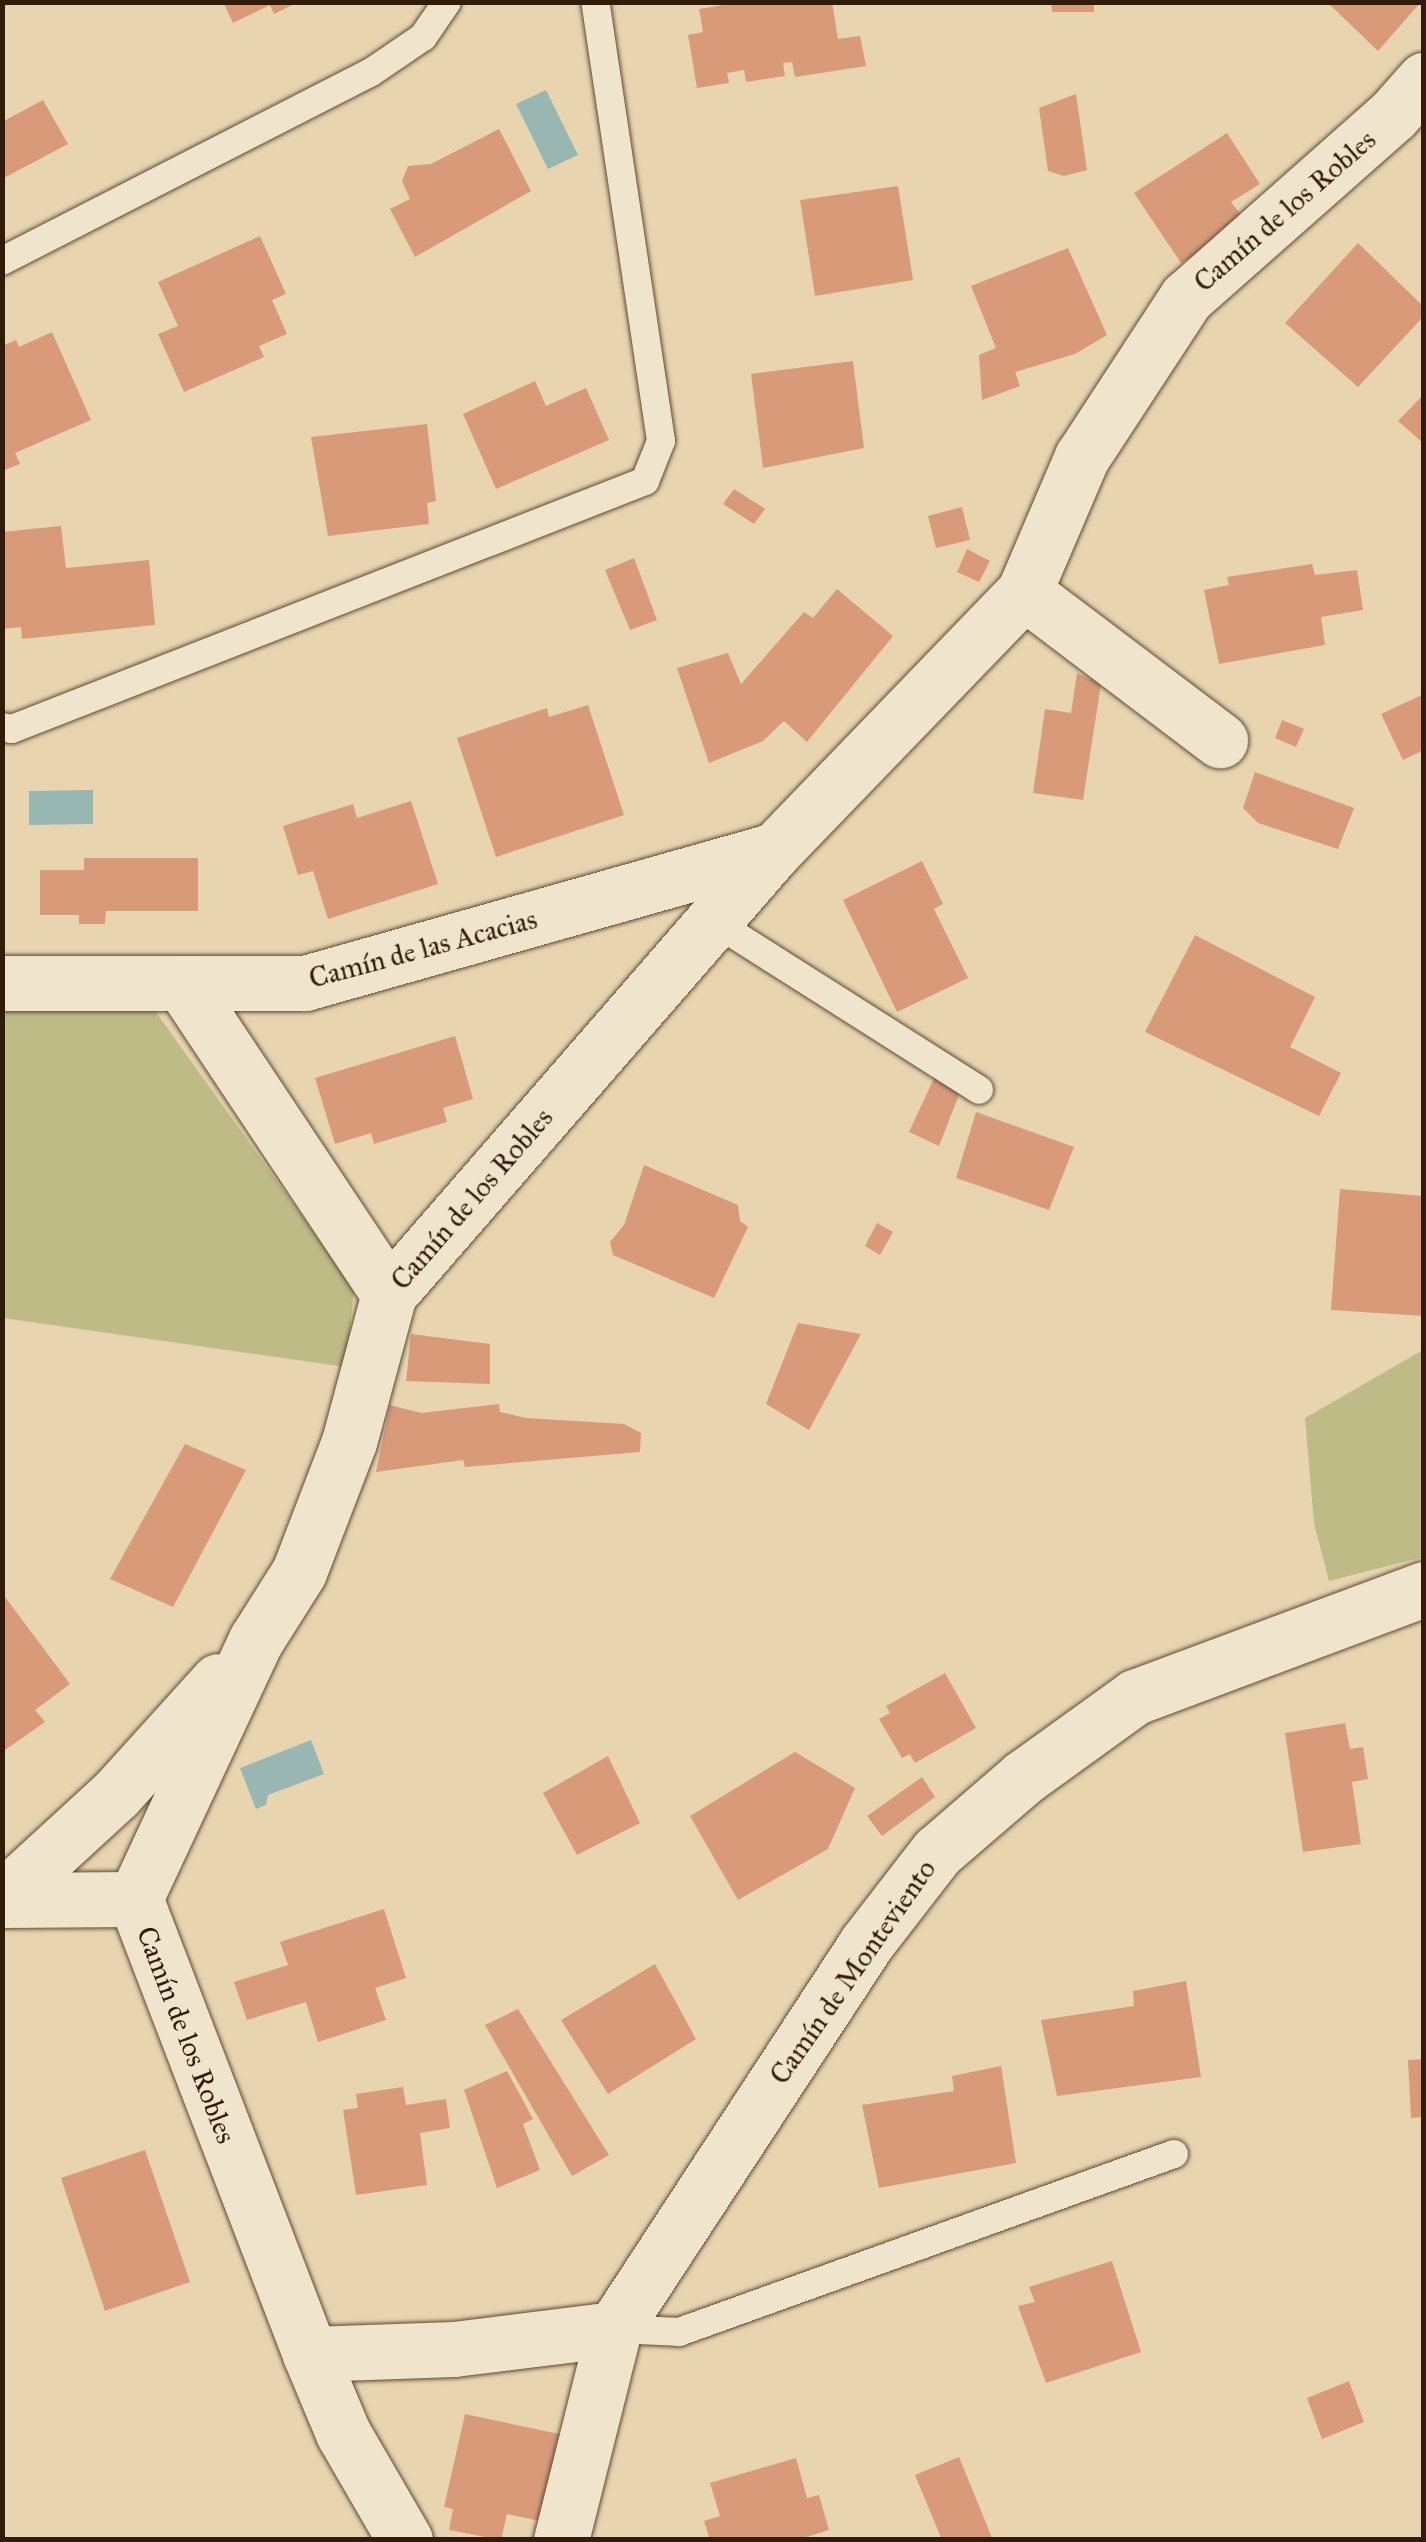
<!DOCTYPE html>
<html>
<head>
<meta charset="utf-8">
<style>
  body { margin:0 }
  #map { position:relative; width:1426px; height:2542px; overflow:hidden; background:#e8d5b0; font-family:"IM FELL Great Primer",serif }
  div>[style] { position:absolute }
  .green>* { inset:0; background:#bebb86 }
  .water>* { inset:0; background:#99b7b2 }
  .building>* { inset:0; background:#d99a7a }
  .roads { filter:drop-shadow(0 0 2px #5f4a34) drop-shadow(0 0 2px #5f4a34) }
  .service>* { height:28px; margin:-14px; padding:0 14px; transform-origin:14px; border-radius:14px; background:#f0e4cc }
  .minor>* { height:55px; margin:-27.5px; padding:0 27.5px; transform-origin:27.5px; border-radius:27.5px; background:#f0e4cc }
  span { translate:-50% -50%; white-space:nowrap; text-align:center; line-height:1.15; -webkit-text-stroke:8px #f0e4cc; paint-order:stroke }
  .street-label { font-size:28px; color:#311b0a }
  .frame { position:absolute; inset:0; border:5px solid #311b0a; pointer-events:none }
</style>
</head>
<body>
<div id="map">
  <div class="green">
    <div style="clip-path:polygon(148px 1001px,354px 1289px,346px 1367px,3px 1318px,3px 1003px)"></div>
    <div style="clip-path:polygon(1423px 1350px,1423px 1557px,1329px 1581px,1314px 1523px,1305px 1418px)"></div>
  </div>
  <div class="water">
    <div style="clip-path:polygon(546px 90px,578px 155px,548px 169px,516px 104px)"></div>
    <div style="clip-path:polygon(93px 790px,93px 824px,29px 825px,29px 791px)"></div>
    <div style="clip-path:polygon(311px 1740px,324px 1774px,268px 1795px,266px 1805px,256px 1809px,240px 1768px)"></div>
  </div>
  <div class="building">
    <div style="clip-path:polygon(223px 2px,298px 2px,274px 14px,270px 5px,233px 23px)"></div>
    <div style="clip-path:polygon(741px 2px,832px 2px,838px 39px,860px 36px,866px 66px,795px 77px,792px 62px,783px 63px,785px 76px,746px 82px,744px 70px,727px 73px,729px 83px,697px 88px,688px 35px,703px 32px,699px 9px)"></div>
    <div style="clip-path:polygon(1051px 2px,1094px 2px,1094px 12px,1052px 12px)"></div>
    <div style="clip-path:polygon(1327px 2px,1421px 2px,1378px 51px)"></div>
    <div style="clip-path:polygon(1076px 94px,1087px 170px,1064px 176px,1048px 171px,1039px 108px)"></div>
    <div style="clip-path:polygon(43px 100px,68px 144px,2px 179px,2px 122px)"></div>
    <div style="clip-path:polygon(499px 129px,531px 191px,415px 257px,390px 209px,410px 199px,402px 181px,408px 166px,431px 164px)"></div>
    <div style="clip-path:polygon(1227px 133px,1260px 184px,1231px 202px,1247px 223px,1181px 263px,1134px 193px)"></div>
    <div style="clip-path:polygon(898px 186px,913px 280px,815px 296px,800px 200px)"></div>
    <div style="clip-path:polygon(260px 236px,286px 294px,272px 300px,287px 334px,259px 346px,264px 357px,184px 392px,158px 334px,178px 326px,158px 282px)"></div>
    <div style="clip-path:polygon(1358px 243px,1424px 307px,1424px 316px,1358px 387px,1285px 323px)"></div>
    <div style="clip-path:polygon(1068px 248px,1107px 335px,1075px 354px,1015px 372px,1020px 386px,982px 400px,979px 355px,996px 348px,971px 286px)"></div>
    <div style="clip-path:polygon(52px 332px,91px 420px,15px 453px,20px 464px,2px 471px,2px 346px,16px 340px,19px 347px)"></div>
    <div style="clip-path:polygon(853px 361px,864px 448px,763px 468px,751px 374px)"></div>
    <div style="clip-path:polygon(535px 381px,546px 406px,586px 388px,609px 440px,496px 489px,463px 414px)"></div>
    <div style="clip-path:polygon(1424px 394px,1424px 444px,1398px 421px)"></div>
    <div style="clip-path:polygon(427px 424px,436px 501px,427px 503px,429px 524px,328px 536px,311px 437px)"></div>
    <div style="clip-path:polygon(734px 489px,765px 509px,754px 524px,723px 504px)"></div>
    <div style="clip-path:polygon(962px 507px,970px 540px,936px 548px,928px 516px)"></div>
    <div style="clip-path:polygon(61px 526px,66px 568px,149px 560px,155px 625px,22px 639px,21px 627px,2px 629px,2px 532px)"></div>
    <div style="clip-path:polygon(967px 549px,990px 561px,979px 582px,957px 572px)"></div>
    <div style="clip-path:polygon(634px 558px,657px 620px,630px 630px,605px 570px)"></div>
    <div style="clip-path:polygon(1312px 564px,1315px 575px,1357px 570px,1363px 610px,1321px 617px,1325px 645px,1219px 664px,1204px 590px,1229px 585px,1227px 577px)"></div>
    <div style="clip-path:polygon(837px 589px,893px 636px,807px 742px,784px 721px,763px 741px,709px 763px,677px 668px,728px 653px,741px 684px,804px 612px,813px 618px)"></div>
    <div style="clip-path:polygon(1077px 673px,1101px 684px,1083px 800px,1033px 793px,1045px 709px,1071px 713px)"></div>
    <div style="clip-path:polygon(1424px 694px,1424px 750px,1403px 760px,1381px 714px)"></div>
    <div style="clip-path:polygon(588px 705px,624px 815px,496px 857px,457px 738px,547px 708px,549px 717px)"></div>
    <div style="clip-path:polygon(1282px 720px,1304px 729px,1296px 747px,1275px 738px)"></div>
    <div style="clip-path:polygon(1255px 772px,1354px 808px,1338px 849px,1258px 823px,1243px 808px)"></div>
    <div style="clip-path:polygon(411px 801px,438px 884px,328px 919px,313px 871px,298px 875px,283px 826px,353px 804px,357px 818px)"></div>
    <div style="clip-path:polygon(84px 858px,198px 858px,198px 911px,106px 911px,105px 924px,79px 924px,79px 915px,40px 915px,40px 870px,84px 870px)"></div>
    <div style="clip-path:polygon(922px 861px,943px 904px,934px 909px,968px 978px,897px 1012px,843px 900px)"></div>
    <div style="clip-path:polygon(1195px 935px,1315px 997px,1290px 1047px,1341px 1073px,1319px 1116px,1145px 1032px)"></div>
    <div style="clip-path:polygon(455px 1036px,473px 1099px,443px 1108px,447px 1122px,374px 1144px,371px 1133px,335px 1144px,315px 1078px)"></div>
    <div style="clip-path:polygon(936px 1074px,962px 1087px,939px 1146px,909px 1132px)"></div>
    <div style="clip-path:polygon(976px 1112px,1074px 1147px,1049px 1210px,956px 1178px)"></div>
    <div style="clip-path:polygon(644px 1165px,738px 1205px,740px 1221px,748px 1227px,714px 1298px,613px 1255px,610px 1242px,624px 1225px)"></div>
    <div style="clip-path:polygon(1340px 1189px,1424px 1196px,1424px 1316px,1331px 1310px)"></div>
    <div style="clip-path:polygon(877px 1223px,893px 1232px,880px 1255px,865px 1246px)"></div>
    <div style="clip-path:polygon(798px 1323px,861px 1334px,809px 1430px,766px 1404px)"></div>
    <div style="clip-path:polygon(411px 1334px,490px 1344px,490px 1384px,406px 1381px)"></div>
    <div style="clip-path:polygon(499px 1404px,500px 1412px,526px 1418px,624px 1424px,641px 1433px,640px 1452px,465px 1467px,463px 1460px,376px 1472px,390px 1405px,421px 1413px)"></div>
    <div style="clip-path:polygon(185px 1444px,246px 1470px,173px 1607px,110px 1579px)"></div>
    <div style="clip-path:polygon(2px 1593px,70px 1684px,35px 1710px,45px 1722px,2px 1752px)"></div>
    <div style="clip-path:polygon(945px 1673px,976px 1728px,915px 1763px,910px 1754px,902px 1758px,879px 1719px,890px 1713px,886px 1706px)"></div>
    <div style="clip-path:polygon(1345px 1723px,1350px 1749px,1363px 1747px,1368px 1779px,1352px 1782px,1361px 1844px,1303px 1852px,1285px 1733px)"></div>
    <div style="clip-path:polygon(795px 1752px,855px 1788px,828px 1849px,738px 1900px,690px 1816px)"></div>
    <div style="clip-path:polygon(608px 1756px,640px 1823px,577px 1855px,543px 1793px)"></div>
    <div style="clip-path:polygon(922px 1777px,935px 1797px,882px 1836px,867px 1816px)"></div>
    <div style="clip-path:polygon(384px 1909px,406px 1978px,375px 1988px,386px 2020px,318px 2042px,306px 2002px,247px 2020px,234px 1982px,288px 1965px,280px 1942px)"></div>
    <div style="clip-path:polygon(655px 1964px,696px 2039px,608px 2094px,561px 2020px)"></div>
    <div style="clip-path:polygon(1186px 1981px,1201px 2077px,1057px 2096px,1041px 2020px,1134px 2006px,1133px 1991px)"></div>
    <div style="clip-path:polygon(518px 2009px,609px 2155px,572px 2176px,485px 2025px)"></div>
    <div style="clip-path:polygon(1424px 2059px,1424px 2117px,1411px 2118px,1408px 2060px)"></div>
    <div style="clip-path:polygon(1001px 2066px,1016px 2163px,879px 2188px,862px 2105px,954px 2091px,952px 2076px)"></div>
    <div style="clip-path:polygon(507px 2071px,533px 2119px,523px 2124px,540px 2170px,497px 2188px,464px 2090px)"></div>
    <div style="clip-path:polygon(403px 2087px,406px 2105px,446px 2099px,450px 2128px,420px 2133px,427px 2185px,356px 2195px,343px 2110px,358px 2108px,356px 2094px)"></div>
    <div style="clip-path:polygon(145px 2150px,190px 2282px,105px 2311px,61px 2178px)"></div>
    <div style="clip-path:polygon(1112px 2261px,1141px 2352px,1046px 2383px,1018px 2306px,1035px 2302px,1029px 2287px)"></div>
    <div style="clip-path:polygon(1349px 2381px,1364px 2422px,1322px 2439px,1307px 2398px)"></div>
    <div style="clip-path:polygon(465px 2414px,559px 2434px,540px 2521px,507px 2514px,501px 2540px,449px 2530px,453px 2509px,444px 2507px)"></div>
    <div style="clip-path:polygon(959px 2457px,993px 2540px,942px 2540px,915px 2475px)"></div>
    <div style="clip-path:polygon(796px 2458px,807px 2498px,819px 2495px,829px 2530px,797px 2540px,710px 2540px,704px 2521px,720px 2516px,710px 2483px)"></div>
  </div>
  <div class="roads">
    <div class="service">
      <div style="left:2px;top:261px;width:413px;rotate:-27.1deg"></div>
      <div style="left:370px;top:73px;width:64px;rotate:-34.2deg"></div>
      <div style="left:423px;top:37px;width:42px;rotate:-55.6deg"></div>
      <div style="left:2px;top:727px;width:10px;rotate:11deg"></div>
      <div style="left:12px;top:729px;width:680px;rotate:-21.39deg"></div>
      <div style="left:645px;top:481px;width:43px;rotate:-68.2deg"></div>
      <div style="left:661px;top:441px;width:444px;rotate:-98.5deg"></div>
      <div style="left:713px;top:921px;width:315px;rotate:32.4deg"></div>
      <div style="left:614px;top:2329px;width:65px;rotate:2.6deg"></div>
      <div style="left:679px;top:2332px;width:526px;rotate:-19.78deg"></div>
    </div>
    <div class="minor">
      <div style="left:1024px;top:592px;width:246px;rotate:37.1deg"></div>
      <div style="left:2px;top:983px;width:303px"></div>
      <div style="left:305px;top:983px;width:488px;rotate:-15.8deg"></div>
      <div style="left:184px;top:986px;width:370px;rotate:56.4deg"></div>
      <div style="left:6px;top:1895px;width:149px;rotate:-42.6deg"></div>
      <div style="left:116px;top:1794px;width:152px;rotate:-47.9deg"></div>
      <div style="left:2px;top:1900px;width:133px;rotate:-0.4deg"></div>
      <div style="left:310px;top:2354px;width:144px;rotate:-2deg"></div>
      <div style="left:454px;top:2349px;width:161px;rotate:-7.1deg"></div>
      <div style="left:405px;top:2540px;width:124px;rotate:-120.1deg"></div>
      <div style="left:343px;top:2433px;width:86px;rotate:-112.7deg"></div>
      <div style="left:310px;top:2354px;width:487px;rotate:-111deg"></div>
      <div style="left:135px;top:1899px;width:286px;rotate:-65deg"></div>
      <div style="left:256px;top:1640px;width:80px;rotate:-57.7deg"></div>
      <div style="left:299px;top:1572px;width:139px;rotate:-69deg"></div>
      <div style="left:349px;top:1442px;width:153px;rotate:-74.9deg"></div>
      <div style="left:389px;top:1294px;width:588px;rotate:-49deg"></div>
      <div style="left:775px;top:850px;width:359px;rotate:-46deg"></div>
      <div style="left:1024px;top:592px;width:147px;rotate:-66.8deg"></div>
      <div style="left:1082px;top:457px;width:190px;rotate:-56.8deg"></div>
      <div style="left:1186px;top:298px;width:276px;rotate:-41.5deg"></div>
      <div style="left:1393px;top:115px;width:47px;rotate:-48.5deg"></div>
      <div style="left:561px;top:2540px;width:218px;rotate:-75.9deg"></div>
      <div style="left:614px;top:2329px;width:459px;rotate:-56.8deg"></div>
      <div style="left:865px;top:1945px;width:118px;rotate:-52.3deg"></div>
      <div style="left:937px;top:1852px;width:115px;rotate:-40.8deg"></div>
      <div style="left:1024px;top:1777px;width:137px;rotate:-35.8deg"></div>
      <div style="left:1135px;top:1697px;width:309px;rotate:-20.5deg"></div>
    </div>
  </div>
  <div class="street-label">
    <span style="left:1285px;top:211px;rotate:-41deg">Camín de los Robles</span>
    <span style="left:423px;top:949px;rotate:-15deg">Camín de las Acacias</span>
    <span style="left:472px;top:1199px;rotate:-49deg">Camín de los Robles</span>
    <span style="left:853px;top:1972px;rotate:-55deg">Camín de Monteviento</span>
    <span style="left:186px;top:2035px;rotate:69deg">Camín de los Robles</span>
  </div>
  <div class="frame"></div>
</div>
</body>
</html>
